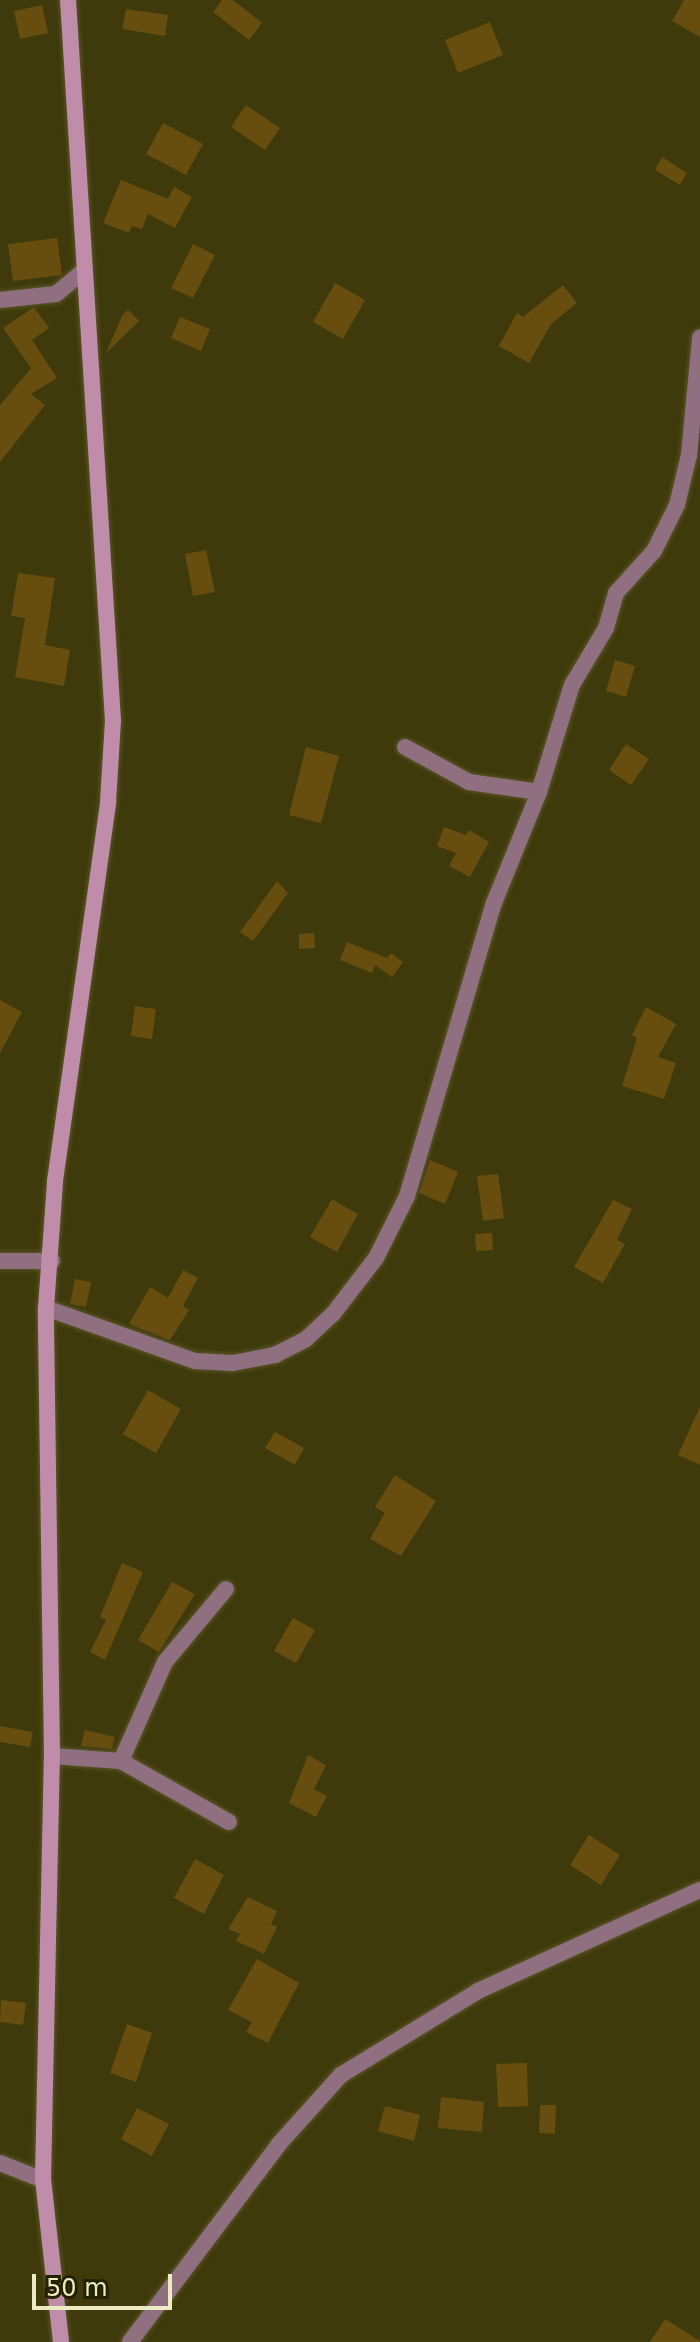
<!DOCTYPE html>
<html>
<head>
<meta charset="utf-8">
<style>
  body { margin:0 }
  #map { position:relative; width:700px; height:2342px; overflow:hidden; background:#3e3a0b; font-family:"DejaVu Sans",sans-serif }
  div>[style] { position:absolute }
  .building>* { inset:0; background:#674e0f }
  .roads { filter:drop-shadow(0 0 2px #5a5628) drop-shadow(0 0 2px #5a5628) }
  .minor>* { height:16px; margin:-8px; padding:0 8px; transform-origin:8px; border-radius:8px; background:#8f6f80 }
  .secondary>* { height:16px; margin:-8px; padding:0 8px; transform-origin:8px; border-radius:8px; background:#bf8da9 }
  span { translate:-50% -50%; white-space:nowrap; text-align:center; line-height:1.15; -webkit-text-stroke:8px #242100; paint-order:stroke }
  .scale { position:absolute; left:32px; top:2274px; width:140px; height:36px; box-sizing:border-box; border:4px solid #edebc1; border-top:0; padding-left:10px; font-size:24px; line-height:28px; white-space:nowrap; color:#edebc1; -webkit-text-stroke:6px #242100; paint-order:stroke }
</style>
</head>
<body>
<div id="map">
  <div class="building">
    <div style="clip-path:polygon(222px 0,233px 0,262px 23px,249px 40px,213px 12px)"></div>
    <div style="clip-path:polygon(684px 0,700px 0,700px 37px,672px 21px)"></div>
    <div style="clip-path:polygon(42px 5px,48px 33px,20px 39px,14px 11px)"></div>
    <div style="clip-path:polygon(126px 9px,168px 15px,165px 36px,122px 29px)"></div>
    <div style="clip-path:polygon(490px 22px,503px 55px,458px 73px,445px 40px)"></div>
    <div style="clip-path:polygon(246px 105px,280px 128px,265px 150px,231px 127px)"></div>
    <div style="clip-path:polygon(163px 123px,203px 144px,186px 175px,146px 154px)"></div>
    <div style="clip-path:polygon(662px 157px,687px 173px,680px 185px,655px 170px)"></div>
    <div style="clip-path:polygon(121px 180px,168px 199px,174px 187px,192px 197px,175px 228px,148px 214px,142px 229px,132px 226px,129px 233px,103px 223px)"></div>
    <div style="clip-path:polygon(57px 238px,62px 275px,13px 281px,8px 244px)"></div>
    <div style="clip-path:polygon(193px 244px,215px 255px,193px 298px,171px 288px)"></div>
    <div style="clip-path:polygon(335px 283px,365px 300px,343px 339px,313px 322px)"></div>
    <div style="clip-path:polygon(563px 285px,577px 303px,551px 324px,529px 363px,499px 346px,517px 313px,523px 317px)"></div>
    <div style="clip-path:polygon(34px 307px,49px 328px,32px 340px,57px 378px,31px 394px,45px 405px,0 462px,0 405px,31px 368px,3px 328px)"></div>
    <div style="clip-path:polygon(128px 310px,139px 321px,106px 353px,122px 316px)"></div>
    <div style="clip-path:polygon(180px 317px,210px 329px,201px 351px,171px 338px)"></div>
    <div style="clip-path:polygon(206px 550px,215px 592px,193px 596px,185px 554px)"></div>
    <div style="clip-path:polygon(18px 573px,55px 578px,45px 645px,70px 650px,64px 686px,15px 677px,25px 618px,11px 616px)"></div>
    <div style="clip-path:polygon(615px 660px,635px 666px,626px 697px,606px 691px)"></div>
    <div style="clip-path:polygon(626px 744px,649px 759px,631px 785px,609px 770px)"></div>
    <div style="clip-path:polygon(306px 747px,339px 756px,321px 823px,289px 815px)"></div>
    <div style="clip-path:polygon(444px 827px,466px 835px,469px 830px,489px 842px,470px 877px,449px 866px,456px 853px,437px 846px)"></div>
    <div style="clip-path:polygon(277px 881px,288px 893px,253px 941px,240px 932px)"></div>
    <div style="clip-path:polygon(314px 933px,315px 948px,299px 949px,299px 934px)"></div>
    <div style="clip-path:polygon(347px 942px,387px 958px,391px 953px,403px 962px,392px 977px,375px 965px,372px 973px,340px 960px)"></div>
    <div style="clip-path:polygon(0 1000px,22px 1012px,0 1053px)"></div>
    <div style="clip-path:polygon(135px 1006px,156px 1009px,152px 1039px,131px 1036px)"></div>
    <div style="clip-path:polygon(646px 1007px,676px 1024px,658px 1057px,676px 1063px,664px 1099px,622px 1086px,637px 1038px,632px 1035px)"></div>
    <div style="clip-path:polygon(430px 1160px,458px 1172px,445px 1204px,419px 1193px)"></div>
    <div style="clip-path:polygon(498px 1174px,504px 1218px,483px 1221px,477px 1176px)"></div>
    <div style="clip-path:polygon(332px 1199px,358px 1214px,337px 1252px,310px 1237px)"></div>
    <div style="clip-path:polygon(613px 1200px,632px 1209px,617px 1240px,625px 1244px,603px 1283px,574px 1267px)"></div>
    <div style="clip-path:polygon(492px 1233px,493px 1250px,476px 1251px,475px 1234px)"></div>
    <div style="clip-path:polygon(183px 1270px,198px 1278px,183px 1306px,189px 1310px,170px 1340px,129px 1324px,150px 1287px,168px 1298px)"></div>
    <div style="clip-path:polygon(75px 1279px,91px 1282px,86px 1307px,70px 1304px)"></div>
    <div style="clip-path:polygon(148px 1390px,181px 1409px,156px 1453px,123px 1434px)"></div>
    <div style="clip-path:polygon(700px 1407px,700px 1465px,678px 1455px)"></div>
    <div style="clip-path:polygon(275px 1432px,304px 1448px,295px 1465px,265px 1448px)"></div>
    <div style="clip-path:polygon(395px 1475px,436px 1501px,401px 1556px,370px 1539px,385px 1513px,375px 1507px)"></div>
    <div style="clip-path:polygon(122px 1563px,143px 1572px,105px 1660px,90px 1652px,106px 1620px,100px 1617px)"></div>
    <div style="clip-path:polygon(172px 1582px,195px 1594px,159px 1652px,138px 1640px)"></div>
    <div style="clip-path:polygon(293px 1618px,315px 1630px,296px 1663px,274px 1651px)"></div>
    <div style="clip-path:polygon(0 1726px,33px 1732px,30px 1747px,0 1742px)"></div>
    <div style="clip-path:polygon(85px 1730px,115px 1737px,112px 1749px,81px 1746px)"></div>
    <div style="clip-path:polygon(308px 1755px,326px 1765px,314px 1789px,327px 1796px,316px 1817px,289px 1803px)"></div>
    <div style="clip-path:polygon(589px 1835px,620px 1855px,601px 1885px,570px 1865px)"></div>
    <div style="clip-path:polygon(195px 1859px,224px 1875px,204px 1914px,174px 1898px)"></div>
    <div style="clip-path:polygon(248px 1897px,277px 1911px,271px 1924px,277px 1927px,264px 1954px,236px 1941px,240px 1934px,228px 1929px)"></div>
    <div style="clip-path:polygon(257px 1959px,299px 1983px,268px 2043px,246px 2032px,252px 2022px,228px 2010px)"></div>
    <div style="clip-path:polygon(1px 2000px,26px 2003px,23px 2025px,0 2022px)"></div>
    <div style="clip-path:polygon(127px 2024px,152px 2033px,136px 2082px,110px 2073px)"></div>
    <div style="clip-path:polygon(527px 2063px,528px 2106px,498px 2107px,496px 2064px)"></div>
    <div style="clip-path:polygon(441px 2097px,484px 2102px,482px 2132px,438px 2128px)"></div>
    <div style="clip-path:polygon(540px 2105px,556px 2105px,555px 2134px,539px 2133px)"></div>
    <div style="clip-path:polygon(385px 2106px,420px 2115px,414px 2141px,378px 2131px)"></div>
    <div style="clip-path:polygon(137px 2108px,169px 2124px,152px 2156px,121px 2139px)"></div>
    <div style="clip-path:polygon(665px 2319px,700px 2341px,700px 2342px,650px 2342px)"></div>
  </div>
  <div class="roads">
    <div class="minor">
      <div style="left:0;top:300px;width:56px;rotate:-6.1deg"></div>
      <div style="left:56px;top:294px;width:33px;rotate:-40deg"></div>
      <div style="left:405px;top:747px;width:73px;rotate:28.7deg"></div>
      <div style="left:469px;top:782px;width:71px;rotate:8.1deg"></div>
      <div style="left:0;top:1261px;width:52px"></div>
      <div style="left:46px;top:1308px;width:158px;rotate:19.6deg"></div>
      <div style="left:195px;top:1361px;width:38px;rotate:3deg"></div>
      <div style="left:233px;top:1363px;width:43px;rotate:-10.8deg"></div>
      <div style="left:275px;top:1355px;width:35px;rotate:-27deg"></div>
      <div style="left:306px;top:1339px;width:37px;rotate:-43deg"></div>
      <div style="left:333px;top:1314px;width:71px;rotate:-52.5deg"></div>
      <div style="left:376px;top:1258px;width:69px;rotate:-63.4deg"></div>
      <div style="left:407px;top:1196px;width:306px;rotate:-73.5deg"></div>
      <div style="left:494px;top:903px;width:120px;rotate:-67.9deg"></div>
      <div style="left:539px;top:792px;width:112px;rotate:-72.9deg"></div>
      <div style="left:572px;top:685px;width:66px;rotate:-59.2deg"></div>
      <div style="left:606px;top:628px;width:36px;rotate:-74deg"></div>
      <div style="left:616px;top:593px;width:57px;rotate:-47.9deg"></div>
      <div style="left:654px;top:551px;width:51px;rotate:-63.4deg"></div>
      <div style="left:677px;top:505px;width:51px;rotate:-76.5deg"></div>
      <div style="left:689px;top:455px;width:118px;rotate:-84.6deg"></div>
      <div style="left:52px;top:1756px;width:69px;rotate:4.1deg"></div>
      <div style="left:121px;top:1761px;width:108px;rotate:-66deg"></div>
      <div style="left:165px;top:1662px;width:95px;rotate:-50.1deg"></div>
      <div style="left:121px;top:1761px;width:124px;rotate:29.5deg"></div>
      <div style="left:0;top:2163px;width:46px;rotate:21.6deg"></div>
      <div style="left:130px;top:2342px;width:248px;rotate:-53deg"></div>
      <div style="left:279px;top:2144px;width:93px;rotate:-48.1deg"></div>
      <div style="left:341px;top:2075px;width:161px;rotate:-31.5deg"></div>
      <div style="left:478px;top:1991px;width:244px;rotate:-24.5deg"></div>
    </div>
    <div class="secondary">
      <div style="left:61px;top:2342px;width:163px;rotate:-96.3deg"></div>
      <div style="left:43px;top:2180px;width:424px;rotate:-88.8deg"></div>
      <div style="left:52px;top:1756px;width:448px;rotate:-90.8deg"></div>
      <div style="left:46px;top:1308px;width:127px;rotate:-85.9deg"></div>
      <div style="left:55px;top:1181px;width:383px;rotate:-82deg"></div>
      <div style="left:108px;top:802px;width:81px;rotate:-86.5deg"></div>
      <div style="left:113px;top:721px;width:722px;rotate:-93.57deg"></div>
    </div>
  </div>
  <div class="scale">50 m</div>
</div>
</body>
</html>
